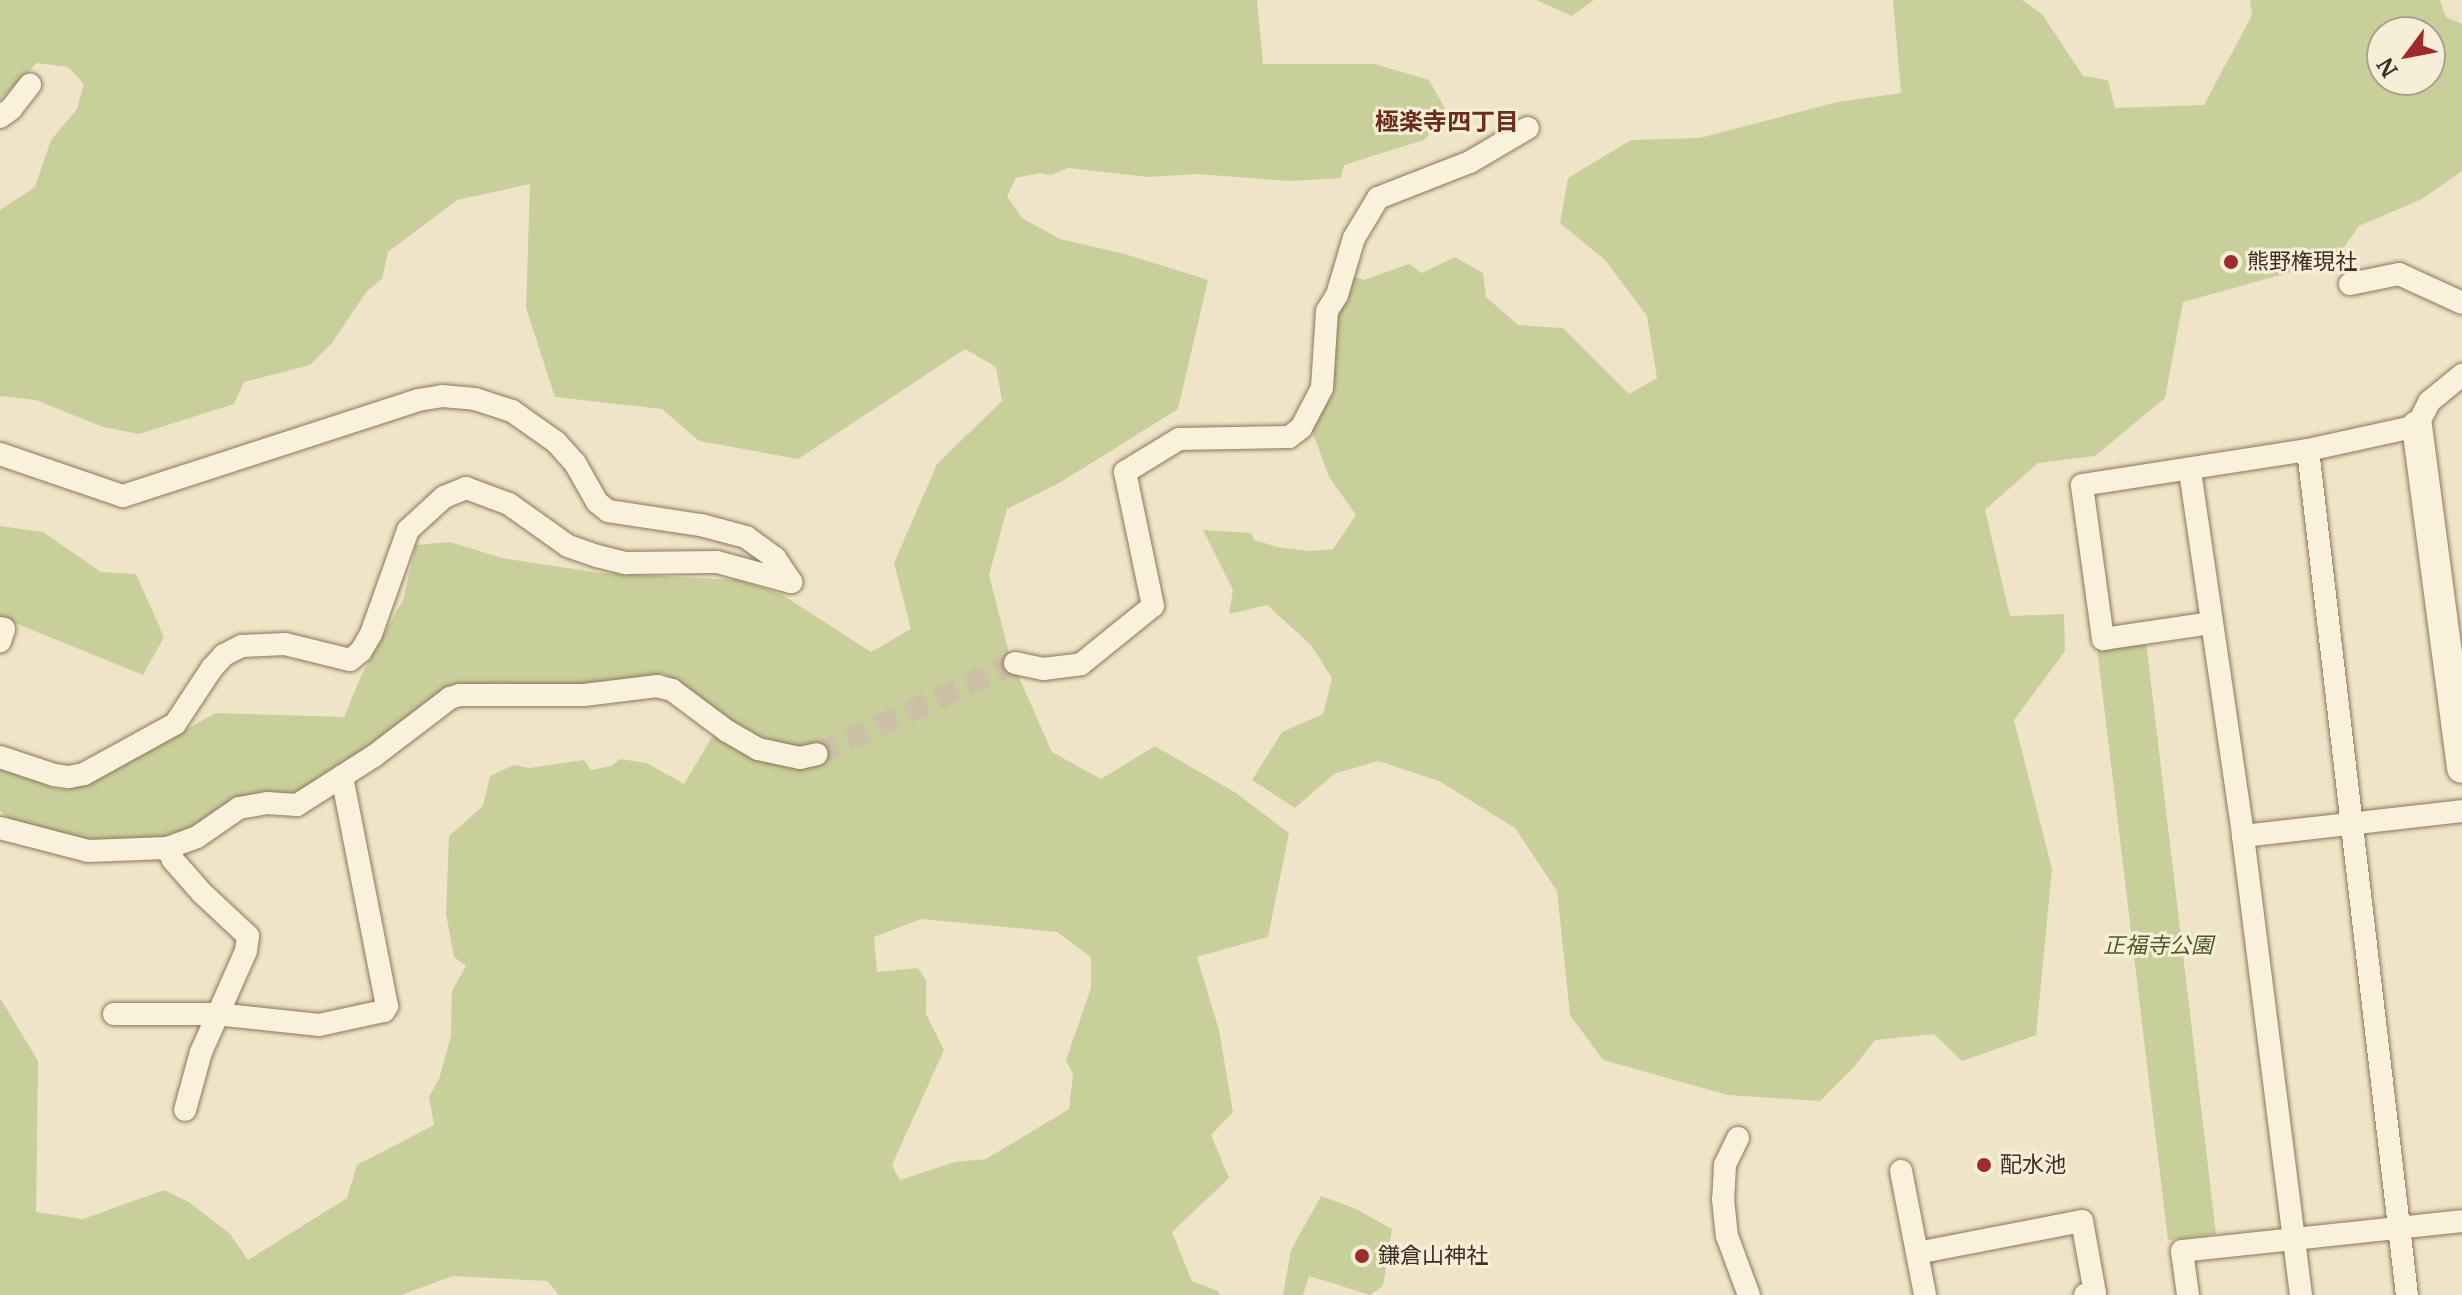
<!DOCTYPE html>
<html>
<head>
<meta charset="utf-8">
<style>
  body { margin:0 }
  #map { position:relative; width:2462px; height:1295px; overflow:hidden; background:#f0e4c8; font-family:Merriweather,"Noto Sans JP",serif }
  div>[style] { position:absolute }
  .green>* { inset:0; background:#c9cf9b }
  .street-tunnel>* { height:22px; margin-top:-11px; transform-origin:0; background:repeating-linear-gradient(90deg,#ccc0a6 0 22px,transparent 0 33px) }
  .roads { filter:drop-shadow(0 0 2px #8d765c) drop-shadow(0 0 2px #8d765c) }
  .street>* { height:22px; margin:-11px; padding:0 11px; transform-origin:11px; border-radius:11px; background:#faf1dc }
  .secondary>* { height:30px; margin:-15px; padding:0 15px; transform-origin:15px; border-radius:15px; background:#faf1dc }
  .dots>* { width:22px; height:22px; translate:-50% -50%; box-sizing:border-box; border:4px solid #f7eed8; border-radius:50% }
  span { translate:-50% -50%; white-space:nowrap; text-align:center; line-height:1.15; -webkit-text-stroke:6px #f7eed8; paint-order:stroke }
  .poi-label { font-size:22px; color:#3d2e20 }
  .left { translate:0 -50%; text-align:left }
  .park-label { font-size:22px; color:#4d5a26; font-style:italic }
  .neighbourhood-label { font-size:24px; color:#6b2e1e; font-weight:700 }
  .north { position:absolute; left:2366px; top:16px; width:80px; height:80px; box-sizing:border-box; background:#f7eed8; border:2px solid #ada18e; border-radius:50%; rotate:238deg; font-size:22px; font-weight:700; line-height:32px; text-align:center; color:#3d2e20 }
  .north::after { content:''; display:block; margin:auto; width:28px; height:36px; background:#9e2a2b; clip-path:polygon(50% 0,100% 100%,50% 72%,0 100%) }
</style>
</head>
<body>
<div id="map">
  <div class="green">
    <div style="clip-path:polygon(evenodd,0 0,1257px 0,1263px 64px,1375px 64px,1429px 80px,1449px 116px,1424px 140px,1344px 165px,1341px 178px,1290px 181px,1197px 174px,1148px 177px,1068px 168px,1051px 175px,1040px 173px,1016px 178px,1007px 196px,1022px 218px,1060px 239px,1125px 254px,1208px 280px,1178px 409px,1061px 482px,1007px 509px,989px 575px,1010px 657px,1052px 752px,1101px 779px,1155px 746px,1236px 793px,1289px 833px,1268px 937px,1197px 957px,1219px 1030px,1233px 1112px,1211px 1135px,1229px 1178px,1172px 1232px,1192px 1281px,1218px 1291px,1220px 1295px,559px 1295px,547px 1281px,453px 1276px,401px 1295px,0 1295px,0 998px,38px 1061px,36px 1212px,83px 1219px,164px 1190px,189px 1202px,230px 1234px,248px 1260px,347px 1198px,357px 1165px,434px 1125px,429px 1097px,439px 1079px,451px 1036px,452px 991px,466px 966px,454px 957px,446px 914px,449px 836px,483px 806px,490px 776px,514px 765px,529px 768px,584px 760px,591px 770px,611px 766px,620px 759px,647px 763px,684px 784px,723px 719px,677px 681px,663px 674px,585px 688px,496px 683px,445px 693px,304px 792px,238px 797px,191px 834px,158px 843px,73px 843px,19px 826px,0 811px,0 769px,33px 775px,52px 788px,67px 790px,111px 771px,216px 713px,344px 717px,361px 676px,403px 600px,416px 545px,450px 542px,502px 558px,601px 573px,739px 580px,781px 594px,871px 652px,911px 629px,894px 563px,937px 464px,1002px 401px,996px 367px,965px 349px,798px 459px,699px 441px,662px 409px,555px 397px,526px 308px,530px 184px,457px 200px,388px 252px,382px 279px,367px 291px,332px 343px,310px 365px,244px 382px,234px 404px,139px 434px,103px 427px,36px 400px,0 396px,0 210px,35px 187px,51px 140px,77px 109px,84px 84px,68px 67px,37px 63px,0 100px,0 0,921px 919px,1057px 932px,1091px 957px,1091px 988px,1066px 1060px,1073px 1075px,1069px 1109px,986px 1159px,955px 1162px,900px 1180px,892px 1165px,944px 1050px,926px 1014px,926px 980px,918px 968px,877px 972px,874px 937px,921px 919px)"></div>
    <div style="clip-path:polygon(1536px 0,1594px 0,1572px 16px)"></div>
    <div style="clip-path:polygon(evenodd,1893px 0,2022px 0,2042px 14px,2083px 76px,2108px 80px,2115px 108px,2204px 105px,2252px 15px,2250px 0,2440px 0,2446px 17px,2462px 24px,2462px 171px,2422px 199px,2359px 226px,2335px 260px,2183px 302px,2165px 398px,2095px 456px,2038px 463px,1985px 510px,2010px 616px,2064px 614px,2065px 651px,2014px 720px,2052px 869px,2036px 1035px,1962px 1061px,1934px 1034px,1875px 1040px,1854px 1067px,1820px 1101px,1728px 1095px,1603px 1060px,1570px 1015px,1557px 891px,1515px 828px,1439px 781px,1378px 761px,1334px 774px,1295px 808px,1252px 780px,1282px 732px,1323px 714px,1332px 678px,1311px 645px,1267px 605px,1229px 614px,1233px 590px,1203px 530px,1251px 533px,1254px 540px,1278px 547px,1310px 551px,1333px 549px,1356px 515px,1329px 477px,1309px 423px,1328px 332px,1348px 275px,1364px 280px,1409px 264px,1422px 273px,1455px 257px,1483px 273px,1486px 297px,1518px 325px,1563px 328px,1629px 394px,1657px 378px,1647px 316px,1605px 260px,1560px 223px,1568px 178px,1631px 140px,1700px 138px,1837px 102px,1901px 93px,1893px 0,2382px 32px,2430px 32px,2430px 80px,2382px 80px,2382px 32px)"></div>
    <div style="clip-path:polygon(0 526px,43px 532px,101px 572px,136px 574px,164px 637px,143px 675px,0 617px)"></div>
    <div style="clip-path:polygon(2146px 641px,2216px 1234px,2168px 1240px,2097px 648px)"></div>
    <div style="clip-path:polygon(1321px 1196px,1354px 1208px,1392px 1229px,1383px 1286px,1370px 1295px,1309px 1276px,1303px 1295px,1283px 1295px,1291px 1250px)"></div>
  </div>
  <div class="street-tunnel">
    <div style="left:817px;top:754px;width:218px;rotate:-24.7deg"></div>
  </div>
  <div class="roads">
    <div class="street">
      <div style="left:0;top:117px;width:14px;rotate:-36deg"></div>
      <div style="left:11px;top:109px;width:31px;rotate:-52deg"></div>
      <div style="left:2350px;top:284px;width:50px;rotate:-11.5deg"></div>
      <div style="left:2399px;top:274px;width:69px;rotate:24.7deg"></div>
      <div style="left:2308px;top:450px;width:851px;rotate:83.32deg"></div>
      <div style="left:0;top:454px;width:130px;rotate:18.9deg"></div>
      <div style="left:123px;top:496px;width:310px;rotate:-18deg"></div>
      <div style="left:418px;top:400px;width:24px;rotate:-9deg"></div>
      <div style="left:442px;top:396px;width:33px;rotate:5deg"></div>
      <div style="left:475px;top:399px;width:39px;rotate:18deg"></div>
      <div style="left:512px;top:411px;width:54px;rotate:35.2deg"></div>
      <div style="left:556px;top:442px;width:28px;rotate:48deg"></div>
      <div style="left:575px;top:463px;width:45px;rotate:60.6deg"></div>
      <div style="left:597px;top:502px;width:14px;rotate:39deg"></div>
      <div style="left:608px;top:511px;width:94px;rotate:8.6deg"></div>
      <div style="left:701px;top:525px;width:47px;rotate:14.9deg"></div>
      <div style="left:746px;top:537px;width:36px;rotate:36deg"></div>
      <div style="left:775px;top:558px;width:29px;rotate:56deg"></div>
      <div style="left:2190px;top:471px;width:369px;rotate:81.7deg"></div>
      <div style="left:2243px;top:836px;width:463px;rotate:82.8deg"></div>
      <div style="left:2211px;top:623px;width:109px;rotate:171.6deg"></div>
      <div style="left:2103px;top:639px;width:155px;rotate:-97.8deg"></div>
      <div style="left:2082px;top:485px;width:229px;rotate:-8.8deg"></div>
      <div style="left:2308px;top:450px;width:112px;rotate:-12.4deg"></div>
      <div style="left:2417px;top:426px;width:27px;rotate:-63deg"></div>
      <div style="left:2429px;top:402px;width:43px;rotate:-39.3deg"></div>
      <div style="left:0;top:628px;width:4px;rotate:14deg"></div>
      <div style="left:4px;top:629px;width:13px;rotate:108deg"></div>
      <div style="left:1015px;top:663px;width:29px;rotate:12deg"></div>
      <div style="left:1043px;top:669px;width:38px;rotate:-7deg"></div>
      <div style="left:1081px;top:664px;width:92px;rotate:-38.9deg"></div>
      <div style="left:1153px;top:606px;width:137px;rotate:-101.8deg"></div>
      <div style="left:1125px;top:472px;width:63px;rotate:-31.4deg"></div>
      <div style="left:1179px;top:439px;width:110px;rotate:-1deg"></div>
      <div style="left:1289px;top:437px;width:15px;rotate:-37deg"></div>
      <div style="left:1301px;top:428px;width:45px;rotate:-62.3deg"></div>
      <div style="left:1322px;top:388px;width:77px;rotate:-86.3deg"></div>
      <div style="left:1327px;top:311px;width:19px;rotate:-58deg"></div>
      <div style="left:1337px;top:295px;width:59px;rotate:-73.4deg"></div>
      <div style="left:1354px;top:238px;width:47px;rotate:-59deg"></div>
      <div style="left:1378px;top:198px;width:99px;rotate:-21.4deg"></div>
      <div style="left:1470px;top:162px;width:67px;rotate:-30.4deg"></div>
      <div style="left:0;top:757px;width:57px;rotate:18.4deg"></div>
      <div style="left:54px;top:775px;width:15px;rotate:8deg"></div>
      <div style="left:69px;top:777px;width:15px;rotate:-11deg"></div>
      <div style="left:84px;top:774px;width:104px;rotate:-28.8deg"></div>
      <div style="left:175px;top:724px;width:67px;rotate:-56.5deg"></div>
      <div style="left:212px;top:668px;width:18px;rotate:-47deg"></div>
      <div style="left:224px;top:655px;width:20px;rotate:-27deg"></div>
      <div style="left:242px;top:646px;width:43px;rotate:-2.7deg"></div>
      <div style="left:285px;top:644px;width:67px;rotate:13.8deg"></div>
      <div style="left:350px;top:660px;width:14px;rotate:-39deg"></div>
      <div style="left:361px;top:651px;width:20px;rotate:-60deg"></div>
      <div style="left:371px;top:634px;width:110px;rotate:-70.4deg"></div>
      <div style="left:408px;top:530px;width:49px;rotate:-42.5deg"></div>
      <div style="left:444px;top:497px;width:24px;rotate:-22deg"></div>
      <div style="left:466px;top:488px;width:46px;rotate:20.4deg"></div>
      <div style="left:509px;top:504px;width:72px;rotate:35.4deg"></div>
      <div style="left:568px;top:546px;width:31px;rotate:19deg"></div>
      <div style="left:597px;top:556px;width:30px;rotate:14deg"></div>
      <div style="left:626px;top:563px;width:91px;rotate:-0.6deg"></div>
      <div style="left:717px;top:562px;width:77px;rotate:15.1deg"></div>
      <div style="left:0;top:828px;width:91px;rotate:14.6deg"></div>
      <div style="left:88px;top:851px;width:79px;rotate:-2.2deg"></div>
      <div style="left:167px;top:848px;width:32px;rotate:-20deg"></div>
      <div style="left:197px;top:837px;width:51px;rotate:-34.6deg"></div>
      <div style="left:239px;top:808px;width:28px;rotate:-10deg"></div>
      <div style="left:267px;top:803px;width:30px;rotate:4deg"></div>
      <div style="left:297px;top:805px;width:91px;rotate:-32.5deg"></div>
      <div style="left:374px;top:756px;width:96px;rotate:-37.3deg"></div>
      <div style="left:450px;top:698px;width:10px;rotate:-17deg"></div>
      <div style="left:460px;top:695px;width:124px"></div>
      <div style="left:584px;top:695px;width:74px;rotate:-7deg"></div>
      <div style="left:657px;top:686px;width:16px;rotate:15deg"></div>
      <div style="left:672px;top:690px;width:69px;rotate:36.7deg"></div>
      <div style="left:727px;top:731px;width:36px;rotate:30deg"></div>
      <div style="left:758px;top:749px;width:43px;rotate:12.1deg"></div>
      <div style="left:800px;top:758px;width:17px;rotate:-13deg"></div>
      <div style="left:2243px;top:836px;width:220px;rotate:-6.5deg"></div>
      <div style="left:167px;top:848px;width:13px;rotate:63deg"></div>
      <div style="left:173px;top:860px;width:44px;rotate:48.7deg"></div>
      <div style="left:202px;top:893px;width:63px;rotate:43.1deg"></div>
      <div style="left:248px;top:936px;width:15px;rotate:98deg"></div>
      <div style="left:246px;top:951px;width:111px;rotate:114deg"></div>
      <div style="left:201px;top:1052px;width:60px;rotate:105.4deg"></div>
      <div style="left:114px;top:1014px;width:102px"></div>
      <div style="left:216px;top:1014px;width:104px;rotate:6.1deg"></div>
      <div style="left:319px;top:1025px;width:66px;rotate:-12.2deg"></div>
      <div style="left:384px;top:1011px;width:6px;rotate:-59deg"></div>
      <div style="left:387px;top:1006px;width:234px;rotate:-101.1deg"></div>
      <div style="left:1738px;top:1138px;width:30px;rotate:116deg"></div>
      <div style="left:1725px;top:1165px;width:34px;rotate:93deg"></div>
      <div style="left:1723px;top:1199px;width:37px;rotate:84deg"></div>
      <div style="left:1727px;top:1236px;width:63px;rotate:69.6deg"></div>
      <div style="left:1901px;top:1171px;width:126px;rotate:79deg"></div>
      <div style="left:1917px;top:1253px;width:168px;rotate:-11deg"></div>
      <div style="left:2082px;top:1221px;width:73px;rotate:79.8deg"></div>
      <div style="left:2095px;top:1293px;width:10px;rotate:169deg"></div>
      <div style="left:2188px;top:1295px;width:44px;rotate:-97.8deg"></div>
      <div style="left:2182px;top:1251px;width:282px;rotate:-6.1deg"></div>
    </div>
    <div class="secondary">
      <div style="left:2417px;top:426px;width:345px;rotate:82.5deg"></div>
    </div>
  </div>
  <div class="dots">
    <div style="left:2231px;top:262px;background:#9e2a2b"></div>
    <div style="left:1984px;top:1165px;background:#9e2a2b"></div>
    <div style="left:1362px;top:1256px;background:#9e2a2b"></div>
  </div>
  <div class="poi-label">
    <span class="left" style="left:2247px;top:262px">熊野権現社</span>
    <span class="left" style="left:2000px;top:1165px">配水池</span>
    <span class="left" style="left:1378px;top:1256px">鎌倉山神社</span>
  </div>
  <div class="park-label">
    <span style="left:2158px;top:946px">正福寺公園</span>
  </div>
  <div class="neighbourhood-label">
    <span style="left:1447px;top:122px">極楽寺四丁目</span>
  </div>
  <div class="north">N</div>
</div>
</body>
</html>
